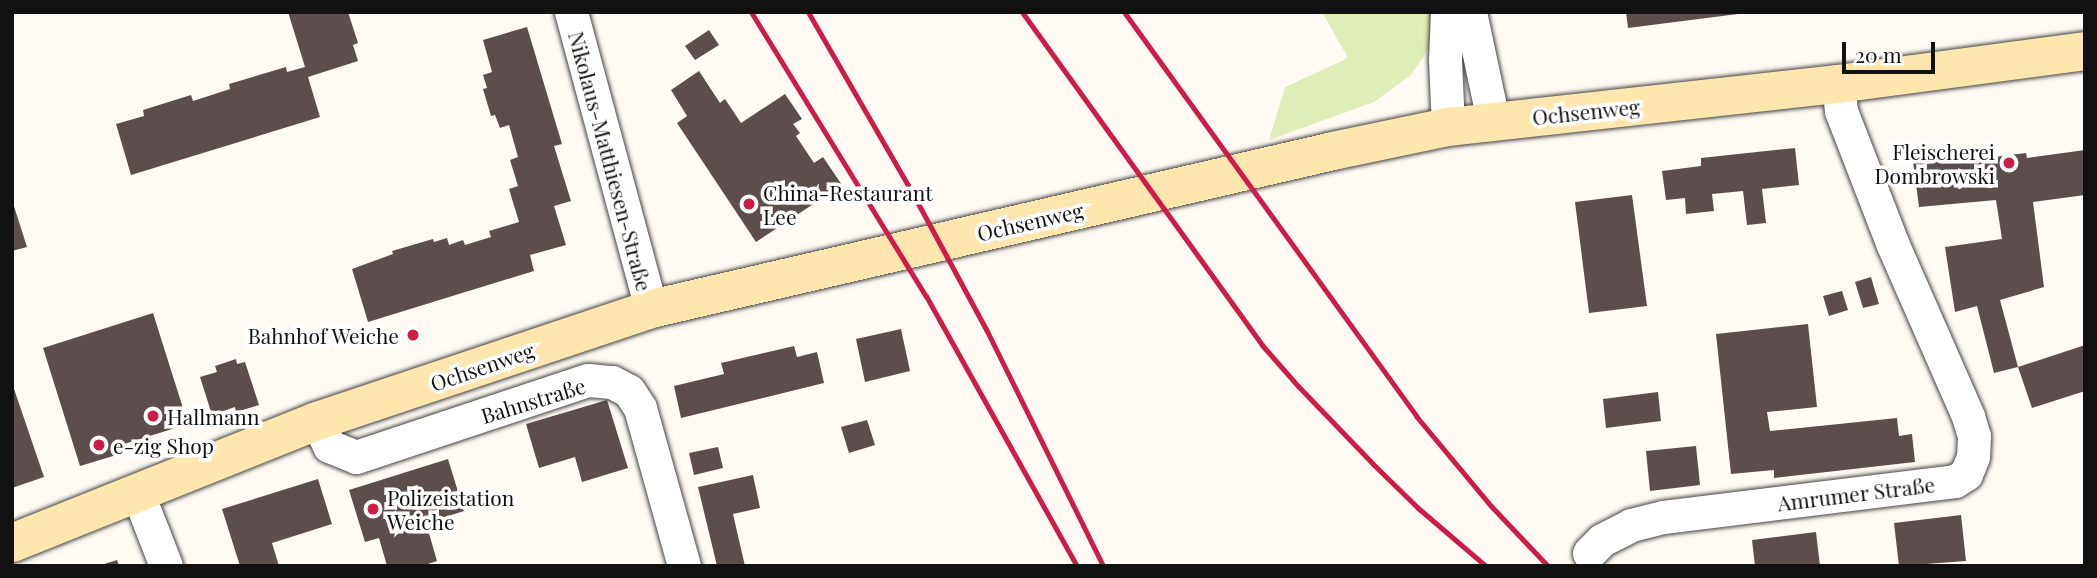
<!DOCTYPE html>
<html>
<head>
<meta charset="utf-8">
<style>
  body { margin:0 }
  #map { position:relative; width:2097px; height:578px; overflow:hidden; background:#fffbf4; font-family:"Playfair Display",serif }
  div>[style] { position:absolute }
  .green>* { inset:0; background:#dfeeb9 }
  .building>* { inset:0; background:#5b4e4c }
  .roads { filter:drop-shadow(0 0 2px #444) drop-shadow(0 0 2px #444) }
  .street>* { height:33px; margin:-16.5px; padding:0 16.5px; transform-origin:16.5px; border-radius:16.5px; background:#fff }
  .secondary>* { height:38px; margin:-19px; padding:0 19px; transform-origin:19px; border-radius:19px; background:#ffe6af }
  .rail>* { height:5px; margin:-2.5px; padding:0 2.5px; transform-origin:2.5px; border-radius:2.5px; background:#cf1b48 }
  .dots>* { width:19px; height:19px; translate:-50% -50%; box-sizing:border-box; border:4px solid #fff; border-radius:50% }
  span { translate:-50% -50%; white-space:nowrap; text-align:center; line-height:1.15; -webkit-text-stroke:7px #fff; paint-order:stroke }
  .street-label { font-size:21px; color:#111 }
  .poi-label { font-size:21px; color:#111 }
  .right { translate:-100% -50%; text-align:right }
  .left { translate:0 -50%; text-align:left }
  .frame { position:absolute; inset:0; border:14px solid #111; pointer-events:none }
  .scale { position:absolute; left:1842px; top:42px; width:93px; height:32px; box-sizing:border-box; border:4px solid #111; border-top:0; padding-left:9px; font-size:21px; line-height:24px; white-space:nowrap; color:#111; -webkit-text-stroke:5px #fff; paint-order:stroke }
</style>
</head>
<body>
<div id="map">
  <div class="green">
    <div style="clip-path:polygon(1322px 12px,1435px 12px,1434px 41px,1411px 75px,1374px 102px,1269px 140px,1285px 87px,1348px 58px)"></div>
  </div>
  <div class="building">
    <div style="clip-path:polygon(288px 12px,348px 12px,358px 43px,353px 45px,358px 61px,308px 77px,320px 117px,131px 175px,116px 124px,144px 116px,143px 110px,191px 95px,193px 101px,230px 89px,229px 84px,286px 67px,287px 72px,305px 67px)"></div>
    <div style="clip-path:polygon(1626px 12px,1738px 12px,1738px 14px,1628px 28px)"></div>
    <div style="clip-path:polygon(527px 27px,562px 144px,554px 146px,571px 201px,554px 206px,566px 245px,530px 255px,534px 271px,368px 322px,352px 269px,393px 254px,392px 251px,433px 239px,434px 242px,447px 238px,449px 245px,463px 240px,465px 245px,491px 237px,489px 231px,519px 222px,509px 189px,518px 186px,510px 160px,518px 157px,509px 125px,500px 128px,495px 115px,491px 116px,483px 89px,487px 88px,483px 75px,492px 72px,483px 40px)"></div>
    <div style="clip-path:polygon(709px 30px,719px 45px,695px 60px,685px 46px)"></div>
    <div style="clip-path:polygon(699px 71px,720px 103px,725px 99px,741px 123px,785px 94px,802px 119px,793px 124px,800px 133px,796px 136px,814px 163px,823px 157px,842px 185px,756px 242px,677px 123px,687px 116px,671px 90px)"></div>
    <div style="clip-path:polygon(1795px 148px,1799px 185px,1762px 189px,1766px 223px,1747px 225px,1743px 191px,1712px 194px,1714px 211px,1686px 214px,1685px 198px,1666px 200px,1662px 171px,1701px 166px,1701px 158px)"></div>
    <div style="clip-path:polygon(2085px 150px,2085px 195px,2033px 202px,2044px 287px,2000px 300px,2018px 367px,1994px 373px,1977px 306px,1955px 312px,1945px 247px,2002px 239px,1996px 200px,1919px 207px,1913px 161px,1954px 156px,1955px 162px,2026px 153px,2027px 158px)"></div>
    <div style="clip-path:polygon(1632px 195px,1647px 306px,1589px 313px,1575px 202px)"></div>
    <div style="clip-path:polygon(12px 200px,27px 247px,12px 251px)"></div>
    <div style="clip-path:polygon(1871px 277px,1879px 304px,1863px 308px,1855px 282px)"></div>
    <div style="clip-path:polygon(1842px 291px,1848px 310px,1829px 316px,1823px 296px)"></div>
    <div style="clip-path:polygon(153px 313px,188px 424px,121px 445px,123px 453px,80px 466px,43px 348px)"></div>
    <div style="clip-path:polygon(1808px 324px,1817px 407px,1767px 412px,1770px 431px,1897px 418px,1899px 436px,1912px 434px,1915px 462px,1774px 478px,1774px 470px,1731px 474px,1716px 334px)"></div>
    <div style="clip-path:polygon(901px 329px,910px 371px,865px 382px,856px 339px)"></div>
    <div style="clip-path:polygon(2085px 345px,2085px 391px,2032px 408px,2018px 367px)"></div>
    <div style="clip-path:polygon(794px 346px,797px 357px,817px 352px,824px 383px,681px 418px,674px 386px,724px 374px,721px 363px)"></div>
    <div style="clip-path:polygon(236px 359px,237px 364px,245px 362px,259px 405px,236px 412px,235px 407px,212px 415px,200px 377px,217px 372px,215px 366px)"></div>
    <div style="clip-path:polygon(12px 383px,44px 477px,12px 488px)"></div>
    <div style="clip-path:polygon(1658px 392px,1661px 421px,1606px 428px,1603px 399px)"></div>
    <div style="clip-path:polygon(607px 400px,628px 468px,582px 482px,575px 457px,539px 468px,526px 424px)"></div>
    <div style="clip-path:polygon(867px 420px,875px 445px,849px 453px,841px 427px)"></div>
    <div style="clip-path:polygon(1696px 446px,1700px 485px,1650px 491px,1646px 451px)"></div>
    <div style="clip-path:polygon(718px 447px,723px 468px,694px 475px,689px 453px)"></div>
    <div style="clip-path:polygon(448px 459px,464px 511px,426px 523px,437px 561px,422px 566px,387px 566px,379px 538px,365px 542px,349px 490px)"></div>
    <div style="clip-path:polygon(753px 475px,760px 508px,733px 514px,745px 566px,717px 566px,698px 487px)"></div>
    <div style="clip-path:polygon(318px 479px,332px 524px,272px 543px,279px 566px,240px 566px,222px 509px)"></div>
    <div style="clip-path:polygon(1961px 515px,1966px 561px,1899px 566px,1894px 523px)"></div>
    <div style="clip-path:polygon(1816px 532px,1820px 566px,1755px 566px,1752px 540px)"></div>
    <div style="clip-path:polygon(117px 560px,119px 566px,101px 566px,101px 565px)"></div>
  </div>
  <div class="roads">
    <div class="street">
      <div style="left:571px;top:12px;width:308px;rotate:74.9deg"></div>
      <div style="left:1447px;top:12px;width:47px;rotate:92.4deg"></div>
      <div style="left:1445px;top:59px;width:68px;rotate:87.5deg"></div>
      <div style="left:1470px;top:12px;width:110px;rotate:78deg"></div>
      <div style="left:317px;top:421px;width:28px;rotate:64deg"></div>
      <div style="left:329px;top:446px;width:29px;rotate:22deg"></div>
      <div style="left:356px;top:457px;width:244px;rotate:-18.4deg"></div>
      <div style="left:588px;top:380px;width:24px;rotate:5deg"></div>
      <div style="left:612px;top:382px;width:19px;rotate:28deg"></div>
      <div style="left:629px;top:391px;width:20px;rotate:57deg"></div>
      <div style="left:640px;top:408px;width:164px;rotate:74.4deg"></div>
      <div style="left:138px;top:494px;width:77px;rotate:68.7deg"></div>
      <div style="left:1589px;top:553px;width:18px;rotate:-45deg"></div>
      <div style="left:1602px;top:540px;width:33px;rotate:-27deg"></div>
      <div style="left:1631px;top:525px;width:33px;rotate:-14deg"></div>
      <div style="left:1663px;top:517px;width:294px;rotate:-7deg"></div>
      <div style="left:1955px;top:481px;width:13px;rotate:-32deg"></div>
      <div style="left:1966px;top:474px;width:18px;rotate:-68deg"></div>
      <div style="left:1973px;top:457px;width:21px;rotate:-87deg"></div>
      <div style="left:1974px;top:436px;width:21px;rotate:-107deg"></div>
      <div style="left:1968px;top:416px;width:187px;rotate:-113.7deg"></div>
      <div style="left:1893px;top:245px;width:144px;rotate:-111.2deg"></div>
      <div style="left:1841px;top:111px;width:27px;rotate:-96deg"></div>
    </div>
    <div class="secondary">
      <div style="left:12px;top:543px;width:328px;rotate:-21.8deg"></div>
      <div style="left:317px;top:421px;width:352px;rotate:-18.5deg"></div>
      <div style="left:651px;top:309px;width:700px;rotate:-13.04deg"></div>
      <div style="left:1333px;top:151px;width:117px;rotate:-11.8deg"></div>
      <div style="left:1448px;top:127px;width:392px;rotate:-6.3deg"></div>
      <div style="left:1838px;top:84px;width:249px;rotate:-7.6deg"></div>
    </div>
  </div>
  <div class="rail">
    <div style="left:751px;top:12px;width:334px;rotate:58.4deg"></div>
    <div style="left:926px;top:296px;width:309px;rotate:60.8deg"></div>
    <div style="left:808px;top:12px;width:200px;rotate:60deg"></div>
    <div style="left:908px;top:185px;width:164px;rotate:61.6deg"></div>
    <div style="left:986px;top:329px;width:264px;rotate:63.7deg"></div>
    <div style="left:1022px;top:12px;width:410px;rotate:54.2deg"></div>
    <div style="left:1262px;top:345px;width:55px;rotate:48.7deg"></div>
    <div style="left:1298px;top:386px;width:108px;rotate:46.1deg"></div>
    <div style="left:1373px;top:464px;width:63px;rotate:44.4deg"></div>
    <div style="left:1418px;top:508px;width:89px;rotate:40.5deg"></div>
    <div style="left:1124px;top:12px;width:498px;rotate:54.1deg"></div>
    <div style="left:1416px;top:416px;width:117px;rotate:50.2deg"></div>
    <div style="left:1491px;top:506px;width:83px;rotate:46.5deg"></div>
  </div>
  <div class="dots">
    <div style="left:2009px;top:163px;background:#cf1b48"></div>
    <div style="left:749px;top:204px;background:#cf1b48"></div>
    <div style="left:413px;top:335px;background:#cf1b48"></div>
    <div style="left:153px;top:416px;background:#cf1b48"></div>
    <div style="left:99px;top:445px;background:#cf1b48"></div>
    <div style="left:373px;top:509px;background:#cf1b48"></div>
  </div>
  <div class="street-label">
    <span style="left:1586px;top:111px;rotate:-6deg">Ochsenweg</span>
    <span style="left:611px;top:161px;rotate:75deg">Nikolaus-Matthiesen-Straße</span>
    <span style="left:1030px;top:221px;rotate:-13deg">Ochsenweg</span>
    <span style="left:482px;top:366px;rotate:-19deg">Ochsenweg</span>
    <span style="left:533px;top:400px;rotate:-17deg">Bahnstraße</span>
    <span style="left:1856px;top:493px;rotate:-7deg">Amrumer Straße</span>
  </div>
  <div class="poi-label">
    <span class="right" style="left:1995px;top:163px">Fleischerei<br>Dombrowski</span>
    <span class="left" style="left:763px;top:204px">China-Restaurant<br>Lee</span>
    <span class="right" style="left:399px;top:335px">Bahnhof Weiche</span>
    <span class="left" style="left:167px;top:416px">Hallmann</span>
    <span class="left" style="left:113px;top:445px">e-zig Shop</span>
    <span class="left" style="left:387px;top:509px">Polizeistation<br>Weiche</span>
  </div>
  <div class="frame"></div>
  <div class="scale">20 m</div>
</div>
</body>
</html>
